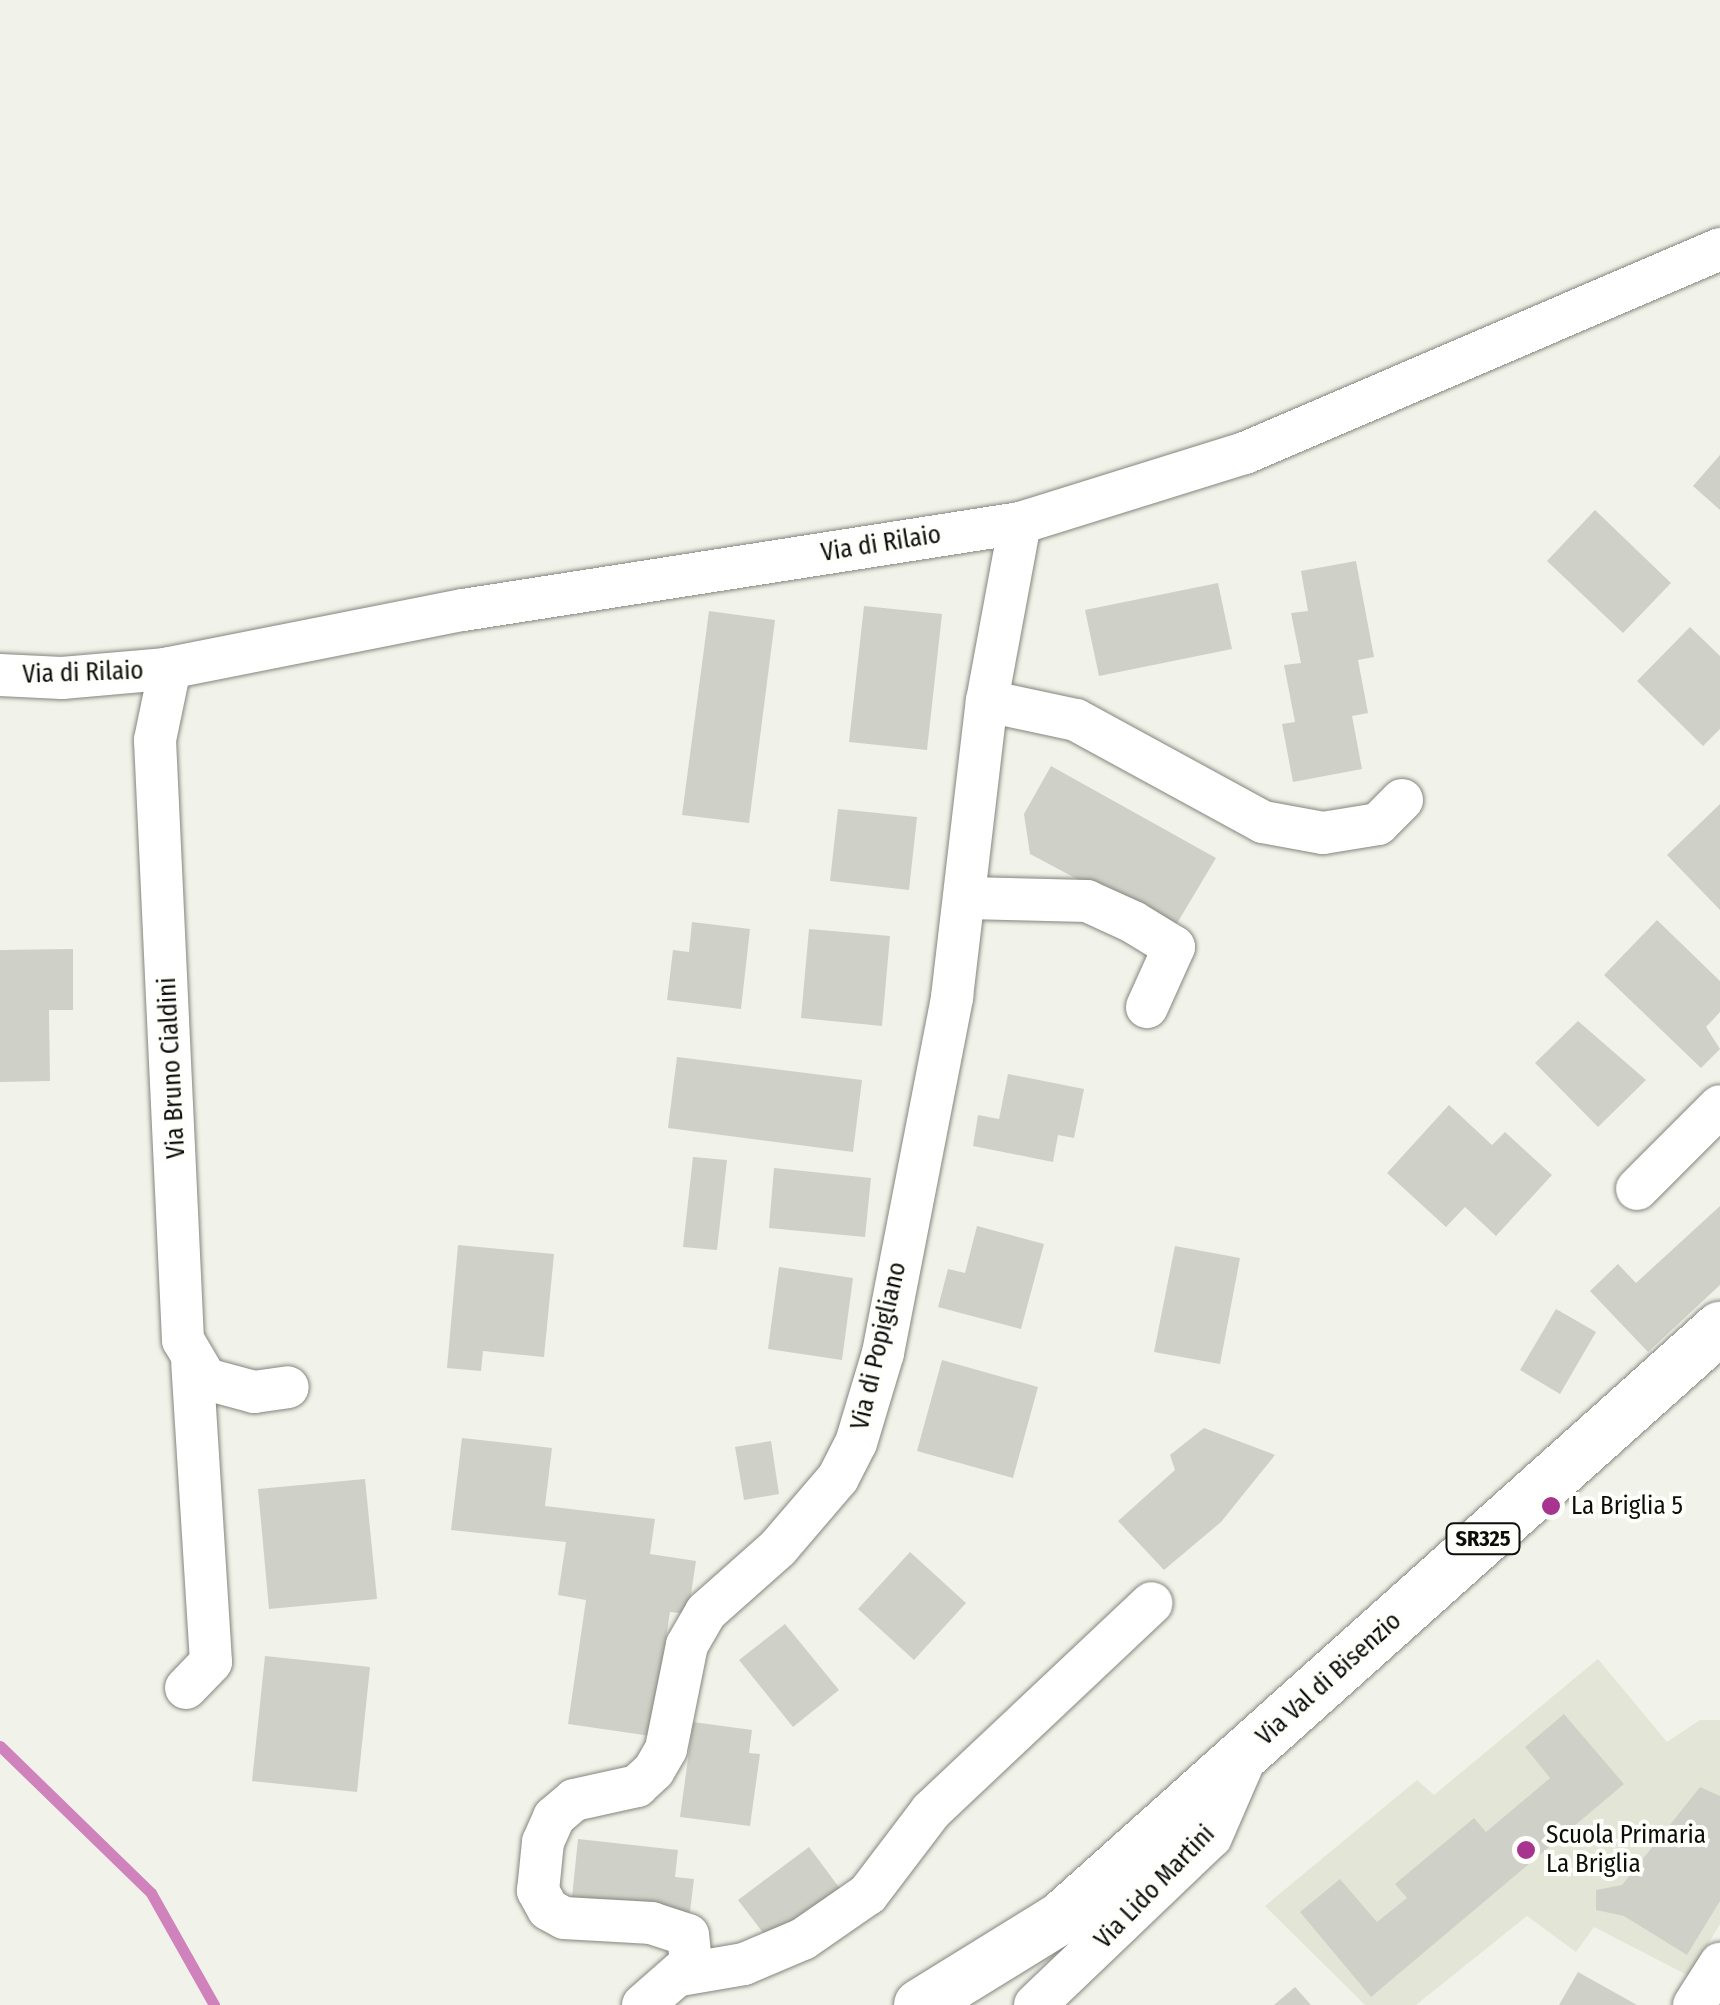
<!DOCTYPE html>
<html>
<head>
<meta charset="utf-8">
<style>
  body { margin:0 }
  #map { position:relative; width:1720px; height:2005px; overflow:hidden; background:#f1f2e9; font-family:"Fira Sans Condensed",sans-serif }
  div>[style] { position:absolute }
  .built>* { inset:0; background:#e3e6d6 }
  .stream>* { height:11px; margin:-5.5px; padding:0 5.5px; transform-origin:5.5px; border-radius:5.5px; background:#d082bc }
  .building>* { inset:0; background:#cfd1c8 }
  .roads { filter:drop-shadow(0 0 2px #84867e) drop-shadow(0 0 2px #84867e) }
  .minor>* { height:42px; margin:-21px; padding:0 21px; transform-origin:21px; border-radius:21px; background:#fff }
  .major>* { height:52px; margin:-26px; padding:0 26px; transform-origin:26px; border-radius:26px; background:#fff }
  .dots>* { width:28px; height:28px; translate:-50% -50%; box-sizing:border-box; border:5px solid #fefffb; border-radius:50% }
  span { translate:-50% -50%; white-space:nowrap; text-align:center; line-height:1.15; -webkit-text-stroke:8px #fefffb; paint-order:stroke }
  .shield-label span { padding:2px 8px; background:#fefffb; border:2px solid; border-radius:8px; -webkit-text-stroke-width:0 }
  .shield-label { font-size:22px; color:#0d0d0a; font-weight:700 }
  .street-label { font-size:25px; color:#0d0d0a }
  .poi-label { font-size:25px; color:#0d0d0a }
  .left { translate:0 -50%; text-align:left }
</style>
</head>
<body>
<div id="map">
  <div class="built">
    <div style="clip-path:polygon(1598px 1659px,1667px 1742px,1700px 1720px,1720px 1720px,1720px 1924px,1689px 1976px,1594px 1927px,1576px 1952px,1527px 1916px,1416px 2005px,1365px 2005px,1265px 1906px,1417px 1780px,1434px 1795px)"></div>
  </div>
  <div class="stream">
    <div style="left:0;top:1746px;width:211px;rotate:44.2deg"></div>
    <div style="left:151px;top:1893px;width:129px;rotate:60.6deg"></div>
  </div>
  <div class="building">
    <div style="clip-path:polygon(1720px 455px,1720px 510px,1693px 486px)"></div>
    <div style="clip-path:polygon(1595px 510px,1671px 583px,1623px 633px,1547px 561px)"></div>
    <div style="clip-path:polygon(1356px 561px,1374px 657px,1358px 660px,1368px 713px,1352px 716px,1362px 769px,1293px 782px,1282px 724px,1295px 722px,1284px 665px,1301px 663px,1291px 613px,1308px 611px,1301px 571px)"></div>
    <div style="clip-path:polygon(1218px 583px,1232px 649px,1099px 676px,1085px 610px)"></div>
    <div style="clip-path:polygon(864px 606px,942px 614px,927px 750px,849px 742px)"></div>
    <div style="clip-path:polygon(709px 611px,775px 620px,749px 823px,682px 815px)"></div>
    <div style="clip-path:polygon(1690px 627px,1720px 656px,1720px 729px,1703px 746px,1637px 681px)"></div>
    <div style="clip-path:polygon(1051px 766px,1216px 858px,1173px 930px,1030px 854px,1024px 814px)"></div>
    <div style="clip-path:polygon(1720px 804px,1720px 910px,1667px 855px)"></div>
    <div style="clip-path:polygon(838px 809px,917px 817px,909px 890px,830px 881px)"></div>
    <div style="clip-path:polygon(1657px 920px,1720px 981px,1720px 1012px,1706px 1027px,1720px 1049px,1701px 1068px,1604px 975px)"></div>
    <div style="clip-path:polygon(692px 922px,750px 929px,741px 1009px,667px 1000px,673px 950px,689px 952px)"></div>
    <div style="clip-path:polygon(809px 929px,890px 936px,882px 1026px,801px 1018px)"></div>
    <div style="clip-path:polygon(73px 949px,73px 1010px,49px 1010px,50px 1081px,0 1082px,0 950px)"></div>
    <div style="clip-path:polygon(1578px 1021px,1646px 1080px,1598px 1127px,1535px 1063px)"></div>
    <div style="clip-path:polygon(677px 1057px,862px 1080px,853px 1152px,668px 1128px)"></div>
    <div style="clip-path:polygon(1008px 1074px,1084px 1089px,1074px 1138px,1058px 1135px,1053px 1162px,973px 1146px,978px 1115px,999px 1119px)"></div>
    <div style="clip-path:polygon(1449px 1105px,1492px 1145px,1505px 1132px,1552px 1175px,1496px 1236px,1465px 1207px,1446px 1227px,1387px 1173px)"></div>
    <div style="clip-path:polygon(693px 1157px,727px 1160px,717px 1250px,683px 1247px)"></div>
    <div style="clip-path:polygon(774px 1168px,871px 1178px,865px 1237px,769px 1228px)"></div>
    <div style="clip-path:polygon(1720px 1206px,1720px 1285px,1648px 1352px,1590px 1291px,1618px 1264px,1636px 1283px)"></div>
    <div style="clip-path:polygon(977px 1226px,1044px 1244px,1021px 1329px,938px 1307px,948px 1269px,965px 1273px)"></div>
    <div style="clip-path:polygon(458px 1245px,554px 1254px,544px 1357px,483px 1351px,481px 1371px,447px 1368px)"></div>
    <div style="clip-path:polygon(1175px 1246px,1240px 1258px,1220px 1364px,1154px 1352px)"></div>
    <div style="clip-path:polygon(779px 1267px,853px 1278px,842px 1360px,768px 1349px)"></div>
    <div style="clip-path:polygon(1556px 1309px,1596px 1332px,1560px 1394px,1520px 1370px)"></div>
    <div style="clip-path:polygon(942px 1360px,1038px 1387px,1013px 1478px,917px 1451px)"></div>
    <div style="clip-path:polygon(1204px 1428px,1275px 1455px,1221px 1522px,1164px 1570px,1118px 1521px,1175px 1470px,1170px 1455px)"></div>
    <div style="clip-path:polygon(462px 1438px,552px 1448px,545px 1506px,655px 1519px,650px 1554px,696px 1561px,688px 1614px,670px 1612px,651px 1736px,568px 1724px,586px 1600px,558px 1595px,566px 1542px,451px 1530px)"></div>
    <div style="clip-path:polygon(771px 1441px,779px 1494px,744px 1500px,735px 1447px)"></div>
    <div style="clip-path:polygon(365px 1479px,377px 1599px,269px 1609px,258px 1489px)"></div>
    <div style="clip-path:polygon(910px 1552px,966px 1603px,914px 1660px,858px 1609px)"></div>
    <div style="clip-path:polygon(785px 1624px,839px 1690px,793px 1727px,739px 1660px)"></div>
    <div style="clip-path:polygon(265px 1656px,370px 1667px,357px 1792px,252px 1781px)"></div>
    <div style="clip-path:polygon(1564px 1714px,1624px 1784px,1371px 1997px,1300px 1912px,1340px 1879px,1377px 1922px,1407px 1898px,1395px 1884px,1474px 1818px,1486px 1832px,1550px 1778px,1525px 1747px)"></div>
    <div style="clip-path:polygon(693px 1722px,752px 1730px,749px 1753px,760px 1754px,750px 1826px,680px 1817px)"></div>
    <div style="clip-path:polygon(1700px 1787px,1720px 1796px,1720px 1901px,1687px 1955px,1624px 1916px,1596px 1910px,1596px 1890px,1622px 1885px)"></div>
    <div style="clip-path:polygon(578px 1839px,678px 1850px,675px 1877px,694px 1879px,689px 1920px,571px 1907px)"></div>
    <div style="clip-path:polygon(809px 1847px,844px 1894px,774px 1947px,738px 1900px)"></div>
    <div style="clip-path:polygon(1578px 1972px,1637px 2005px,1559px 2005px)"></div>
    <div style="clip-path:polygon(1295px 1987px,1311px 2005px,1274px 2005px)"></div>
  </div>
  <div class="roads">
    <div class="minor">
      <div style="left:170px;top:668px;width:74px;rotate:101.8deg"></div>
      <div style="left:155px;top:740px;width:601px;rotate:87.33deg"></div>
      <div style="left:183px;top:1340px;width:45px;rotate:59.5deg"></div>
      <div style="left:206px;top:1379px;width:50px;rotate:15.2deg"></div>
      <div style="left:254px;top:1392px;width:34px;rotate:-8deg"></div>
      <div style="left:0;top:675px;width:62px;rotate:2.8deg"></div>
      <div style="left:62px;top:678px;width:102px;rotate:-5deg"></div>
      <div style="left:164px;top:669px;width:305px;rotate:-11.2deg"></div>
      <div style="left:463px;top:610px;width:564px;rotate:-8.88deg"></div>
      <div style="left:1020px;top:523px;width:236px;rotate:-17.3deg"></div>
      <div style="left:1245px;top:453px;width:517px;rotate:-23.24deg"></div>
      <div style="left:987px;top:701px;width:91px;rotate:12.1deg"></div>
      <div style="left:1076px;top:720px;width:213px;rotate:28.6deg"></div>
      <div style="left:1263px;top:822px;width:61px;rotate:10.4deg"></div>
      <div style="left:1323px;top:833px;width:56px;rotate:-9.3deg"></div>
      <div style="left:1378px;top:824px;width:34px;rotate:-45deg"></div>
      <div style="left:968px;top:898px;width:119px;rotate:1.4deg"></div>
      <div style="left:1087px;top:901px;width:51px;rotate:24.5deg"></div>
      <div style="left:1133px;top:922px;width:48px;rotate:31.4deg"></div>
      <div style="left:1174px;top:947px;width:66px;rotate:114.2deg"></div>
      <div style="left:1637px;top:1189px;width:117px;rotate:-45deg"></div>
      <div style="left:186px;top:1688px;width:36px;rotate:-46deg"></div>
      <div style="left:211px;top:1662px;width:299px;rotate:-93.6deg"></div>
      <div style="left:680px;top:1975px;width:65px;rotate:-9.8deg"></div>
      <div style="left:744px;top:1964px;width:64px;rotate:-23deg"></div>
      <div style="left:803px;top:1939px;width:79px;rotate:-34.7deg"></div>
      <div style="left:868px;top:1894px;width:104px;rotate:-52.8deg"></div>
      <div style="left:931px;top:1811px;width:303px;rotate:-43.3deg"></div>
      <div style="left:643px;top:2005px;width:64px;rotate:-41.2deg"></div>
      <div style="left:691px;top:1963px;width:28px;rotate:-96deg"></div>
      <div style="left:688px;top:1935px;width:38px;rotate:-162deg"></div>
      <div style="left:652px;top:1923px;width:88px;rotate:-176.7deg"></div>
      <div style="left:564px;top:1918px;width:18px;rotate:-151deg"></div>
      <div style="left:548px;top:1909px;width:21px;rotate:-119deg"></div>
      <div style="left:538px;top:1891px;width:49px;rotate:-84.2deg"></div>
      <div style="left:543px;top:1842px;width:27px;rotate:-66deg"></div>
      <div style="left:554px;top:1817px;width:26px;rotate:-40deg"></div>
      <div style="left:574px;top:1800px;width:65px;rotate:-12.5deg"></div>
      <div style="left:637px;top:1786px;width:23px;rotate:-43deg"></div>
      <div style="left:654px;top:1770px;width:24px;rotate:-60deg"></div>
      <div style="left:666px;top:1749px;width:106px;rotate:-78.6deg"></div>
      <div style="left:687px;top:1645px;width:38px;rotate:-60deg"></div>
      <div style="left:706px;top:1612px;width:96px;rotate:-41.6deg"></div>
      <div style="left:778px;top:1548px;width:92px;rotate:-49.4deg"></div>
      <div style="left:838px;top:1478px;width:39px;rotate:-63deg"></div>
      <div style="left:856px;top:1443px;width:94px;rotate:-73.3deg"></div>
      <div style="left:883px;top:1353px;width:363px;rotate:-79deg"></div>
      <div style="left:952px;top:997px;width:298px;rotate:-83.3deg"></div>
      <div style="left:987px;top:701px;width:181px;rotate:-79.5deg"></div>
      <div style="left:1035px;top:2005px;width:243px;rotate:-43.7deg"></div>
      <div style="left:1211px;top:1837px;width:93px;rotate:-66.5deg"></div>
      <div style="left:1694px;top:2005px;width:49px;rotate:-57.6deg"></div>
    </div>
    <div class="major">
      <div style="left:920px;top:2005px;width:166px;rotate:-31.7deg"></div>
      <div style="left:1061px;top:1918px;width:885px;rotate:-41.84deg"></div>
    </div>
  </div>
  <div class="dots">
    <div style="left:1551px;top:1506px;background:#a73590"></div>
    <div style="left:1526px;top:1850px;background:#a73590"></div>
  </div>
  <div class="shield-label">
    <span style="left:1483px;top:1539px">SR325</span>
  </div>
  <div class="street-label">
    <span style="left:881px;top:544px;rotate:-9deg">Via di Rilaio</span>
    <span style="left:83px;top:673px;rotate:-2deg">Via di Rilaio</span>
    <span style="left:172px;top:1068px;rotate:-93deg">Via Bruno Cialdini</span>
    <span style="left:879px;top:1346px;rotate:-77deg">Via di Popigliano</span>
    <span style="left:1329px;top:1679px;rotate:-42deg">Via Val di Bisenzio</span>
    <span style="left:1155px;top:1887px;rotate:-46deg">Via Lido Martini</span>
  </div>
  <div class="poi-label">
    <span class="left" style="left:1571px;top:1506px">La Briglia 5</span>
    <span class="left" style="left:1546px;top:1850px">Scuola Primaria<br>La Briglia</span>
  </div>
</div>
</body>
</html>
